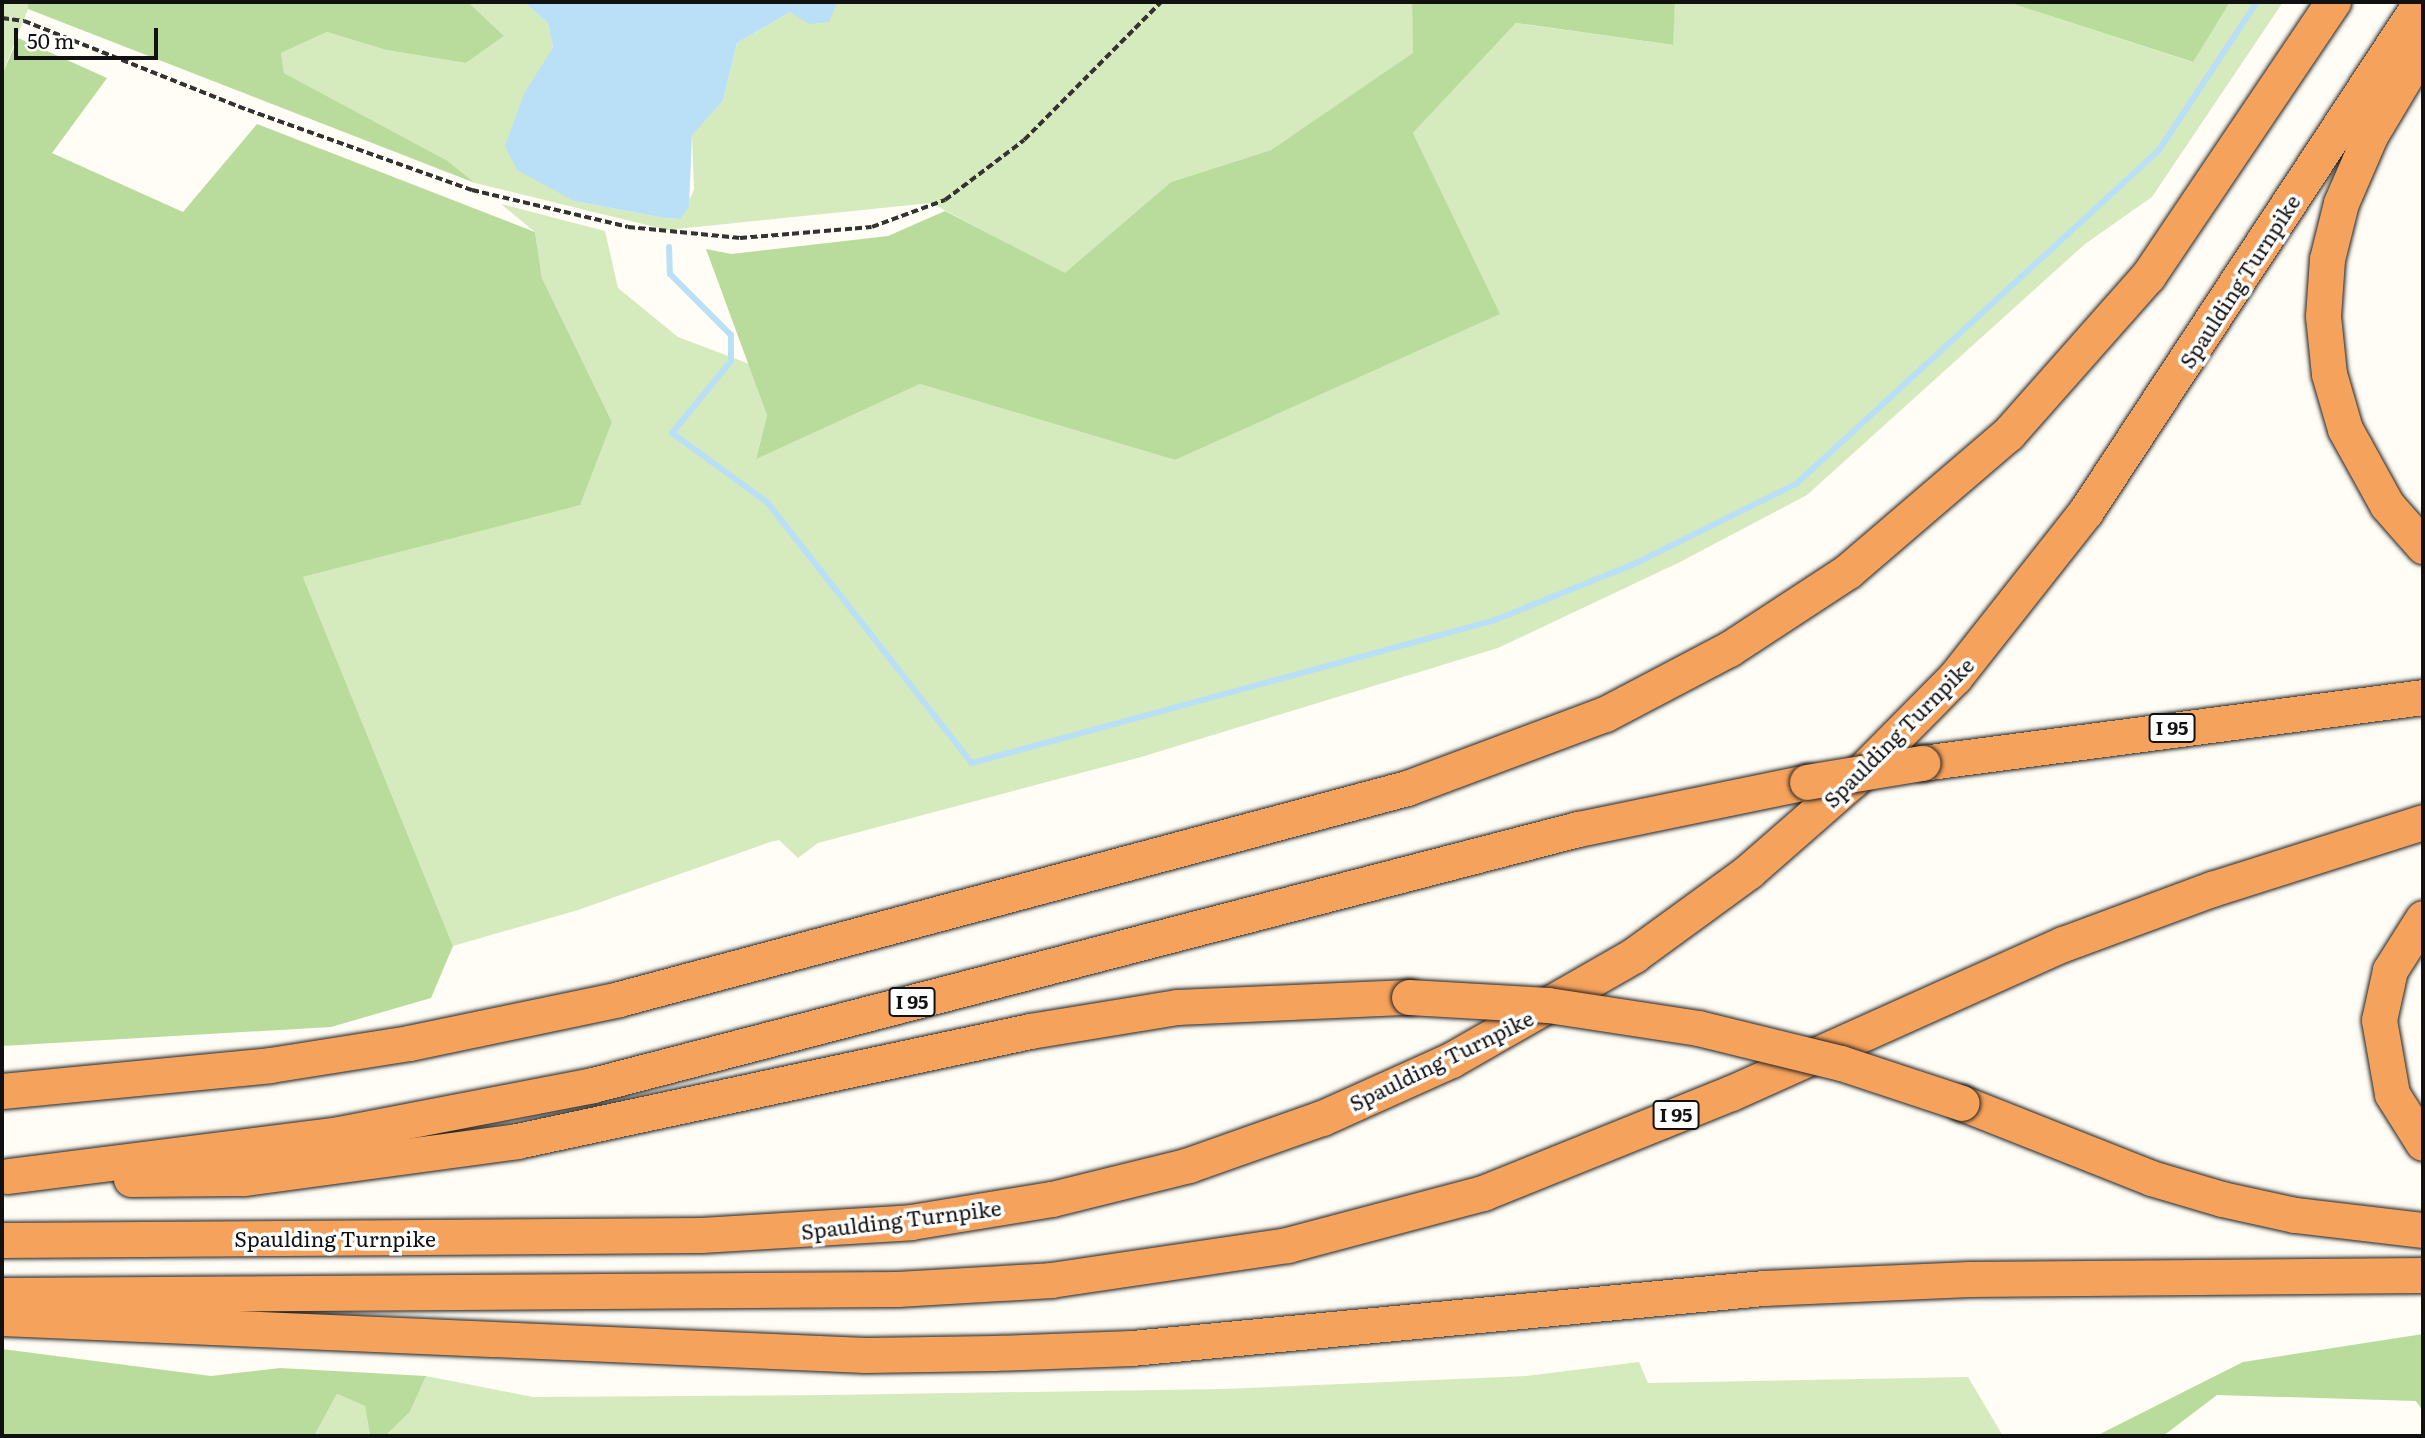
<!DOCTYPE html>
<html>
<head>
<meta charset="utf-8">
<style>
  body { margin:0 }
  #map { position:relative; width:2425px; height:1438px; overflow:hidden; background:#fffdf5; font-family:Literata,serif }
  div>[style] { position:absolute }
  .green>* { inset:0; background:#d5ebbd }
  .forest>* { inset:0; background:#b9dc9c }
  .water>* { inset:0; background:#b9e0f7 }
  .stream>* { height:6px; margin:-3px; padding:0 3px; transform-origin:3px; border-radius:3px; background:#b9e0f7 }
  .path>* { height:3.5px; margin-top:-1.75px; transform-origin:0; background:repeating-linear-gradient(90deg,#333 0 7px,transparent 0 10.5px) }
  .roads { filter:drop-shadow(0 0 2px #222) drop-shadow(0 0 2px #222) }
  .motorway>* { height:35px; margin:-17.5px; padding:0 17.5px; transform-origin:17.5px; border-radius:17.5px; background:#f5a25d }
  .bridges { filter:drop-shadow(0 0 2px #222) drop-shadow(0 0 2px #222) }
  .motorway-bridge>* { height:35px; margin:-17.5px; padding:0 17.5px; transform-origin:17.5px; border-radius:17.5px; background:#f5a25d }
  span { translate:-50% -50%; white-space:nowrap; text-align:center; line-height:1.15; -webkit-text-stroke:7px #fff; paint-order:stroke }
  .shield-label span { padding:2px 5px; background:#fff; border:2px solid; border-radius:5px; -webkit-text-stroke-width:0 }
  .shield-label { font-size:19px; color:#111; font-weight:700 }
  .street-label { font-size:21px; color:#111 }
  .frame { position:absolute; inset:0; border:4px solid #111; pointer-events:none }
  .scale { position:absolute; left:14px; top:28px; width:144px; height:32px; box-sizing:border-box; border:4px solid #111; border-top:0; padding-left:9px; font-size:21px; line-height:24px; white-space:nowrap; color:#111; -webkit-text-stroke:5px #fff; paint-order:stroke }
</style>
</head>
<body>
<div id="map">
  <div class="green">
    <div style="clip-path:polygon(2px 2px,27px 2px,28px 9px,2px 75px)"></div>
    <div style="clip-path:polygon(468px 2px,524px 2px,548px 23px,553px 47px,541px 69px,574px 201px,664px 218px,680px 219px,694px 190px,692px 134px,723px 101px,737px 43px,790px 12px,837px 2px,1412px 2px,1414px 53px,1271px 150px,1171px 182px,1065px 274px,931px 203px,667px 230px,475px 183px,448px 161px,284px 73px,281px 53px,327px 32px,386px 50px,466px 63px,504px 36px)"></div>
    <div style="clip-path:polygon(1675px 2px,2007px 2px,2192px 62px,2230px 2px,2283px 2px,2152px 197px,2085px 244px,1807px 495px,1680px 562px,1498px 648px,1141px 757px,818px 843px,798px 858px,779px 840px,770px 842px,578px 910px,453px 946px,303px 577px,580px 504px,612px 422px,542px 278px,535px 232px,501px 204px,605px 231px,618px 288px,678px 337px,752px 365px,767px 415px,756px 458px,920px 384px,1175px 460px,1499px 314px,1413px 133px,1516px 23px,1672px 45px)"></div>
    <div style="clip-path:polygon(1639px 1362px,1648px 1383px,1968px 1377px,2003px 1436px,385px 1436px,410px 1412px,426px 1376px,533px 1397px,828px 1395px,1223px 1389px,1526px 1376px)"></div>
    <div style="clip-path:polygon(337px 1394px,365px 1406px,370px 1436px,314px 1436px)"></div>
  </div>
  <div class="forest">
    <div style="clip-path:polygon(27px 2px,468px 2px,504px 36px,466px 63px,386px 50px,327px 32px,281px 53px,284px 73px,448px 161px,475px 183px,28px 9px)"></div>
    <div style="clip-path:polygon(1412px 2px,1675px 2px,1673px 45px,1516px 23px,1413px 133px,1500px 314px,1175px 460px,920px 384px,756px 459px,767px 415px,706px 249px,731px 254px,888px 236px,945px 211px,1065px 273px,1171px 182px,1271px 150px,1413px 53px)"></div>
    <div style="clip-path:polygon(2007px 2px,2230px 2px,2193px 62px)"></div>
    <div style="clip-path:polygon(18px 38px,107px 78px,52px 153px,183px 212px,257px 124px,535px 232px,542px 278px,612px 422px,580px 505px,303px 577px,453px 946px,431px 998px,331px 1027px,2px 1046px,2px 75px)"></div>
    <div style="clip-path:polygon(2423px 1334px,2423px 1411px,2416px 1401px,2217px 1395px,2163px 1436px,2096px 1436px,2243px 1362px)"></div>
    <div style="clip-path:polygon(2px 1349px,211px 1376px,280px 1368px,426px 1376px,410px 1412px,385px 1436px,370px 1436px,365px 1406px,337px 1394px,314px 1436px,2px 1436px)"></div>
  </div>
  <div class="water">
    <div style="clip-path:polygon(524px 2px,837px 2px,837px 4px,829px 22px,809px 24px,790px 12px,737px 43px,723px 101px,692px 135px,689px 207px,680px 219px,664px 218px,574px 201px,517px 170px,505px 146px,524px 94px,553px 47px,548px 23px)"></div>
  </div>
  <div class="stream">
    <div style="left:669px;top:247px;width:27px;rotate:88deg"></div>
    <div style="left:670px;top:274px;width:86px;rotate:45deg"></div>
    <div style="left:731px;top:335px;width:26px;rotate:90deg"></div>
    <div style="left:731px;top:361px;width:93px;rotate:129.3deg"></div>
    <div style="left:672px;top:433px;width:117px;rotate:36deg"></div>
    <div style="left:767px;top:502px;width:332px;rotate:51.9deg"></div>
    <div style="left:972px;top:763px;width:542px;rotate:-15.29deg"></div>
    <div style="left:1495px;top:620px;width:148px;rotate:-21.9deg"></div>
    <div style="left:1632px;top:565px;width:183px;rotate:-26.3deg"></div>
    <div style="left:1796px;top:484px;width:493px;rotate:-42.6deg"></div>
    <div style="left:2159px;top:150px;width:178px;rotate:-56.5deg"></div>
  </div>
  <div class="path">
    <div style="left:2px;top:18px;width:22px;rotate:8deg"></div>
    <div style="left:24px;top:21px;width:241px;rotate:21.7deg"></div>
    <div style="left:248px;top:110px;width:238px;rotate:19.7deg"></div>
    <div style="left:472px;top:190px;width:160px;rotate:13.3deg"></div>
    <div style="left:628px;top:227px;width:113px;rotate:5.6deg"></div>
    <div style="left:740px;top:238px;width:132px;rotate:-4.8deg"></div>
    <div style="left:872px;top:227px;width:78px;rotate:-20.3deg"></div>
    <div style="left:945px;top:200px;width:99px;rotate:-37.2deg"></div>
    <div style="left:1024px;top:140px;width:194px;rotate:-45.2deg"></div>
  </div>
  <div class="roads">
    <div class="motorway">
      <div style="left:2423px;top:47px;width:104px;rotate:120.8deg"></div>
      <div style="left:2370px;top:136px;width:73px;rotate:113.4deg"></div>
      <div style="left:2341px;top:203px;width:58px;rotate:104deg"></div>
      <div style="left:2327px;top:259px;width:57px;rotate:94deg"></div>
      <div style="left:2323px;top:316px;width:58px;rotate:84.1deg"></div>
      <div style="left:2329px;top:374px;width:57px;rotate:73.8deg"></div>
      <div style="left:2345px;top:429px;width:87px;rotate:61.1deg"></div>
      <div style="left:2387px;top:505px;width:55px;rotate:48.7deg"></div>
      <div style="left:1922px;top:763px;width:505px;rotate:-7.5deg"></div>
      <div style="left:2423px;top:918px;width:62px;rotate:122.4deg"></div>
      <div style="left:2390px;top:970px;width:51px;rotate:102.4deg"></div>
      <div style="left:2379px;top:1020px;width:75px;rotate:80deg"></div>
      <div style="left:2392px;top:1094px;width:58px;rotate:57.7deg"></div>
      <div style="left:2px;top:1091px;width:269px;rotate:-5.5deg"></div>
      <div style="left:270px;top:1065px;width:141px;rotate:-9deg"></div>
      <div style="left:409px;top:1043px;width:215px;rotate:-11.8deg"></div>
      <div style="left:619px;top:999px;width:816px;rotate:-14.99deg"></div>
      <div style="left:1407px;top:788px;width:211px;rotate:-20.5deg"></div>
      <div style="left:1605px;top:714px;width:140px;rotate:-27.7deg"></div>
      <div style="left:1729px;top:649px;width:142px;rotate:-33.2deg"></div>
      <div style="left:1848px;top:571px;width:211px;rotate:-40.6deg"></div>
      <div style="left:2008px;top:434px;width:211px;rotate:-48.5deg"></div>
      <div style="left:2148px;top:276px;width:331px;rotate:-56deg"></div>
      <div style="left:1962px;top:1103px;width:203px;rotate:21.6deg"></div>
      <div style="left:2151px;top:1178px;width:74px;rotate:16.5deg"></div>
      <div style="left:2222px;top:1199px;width:75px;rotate:12.4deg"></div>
      <div style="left:2295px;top:1215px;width:129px;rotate:6.7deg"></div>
      <div style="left:8px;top:1176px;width:334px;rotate:-7.2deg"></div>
      <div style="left:339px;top:1134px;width:259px;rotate:-10.9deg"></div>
      <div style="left:593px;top:1085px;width:1018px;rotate:-14.57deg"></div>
      <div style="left:1578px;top:829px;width:234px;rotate:-11.6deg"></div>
      <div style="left:131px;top:1179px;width:113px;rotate:-0.5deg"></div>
      <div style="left:244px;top:1178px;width:275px;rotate:-7.7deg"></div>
      <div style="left:517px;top:1141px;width:525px;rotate:-12.1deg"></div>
      <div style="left:1030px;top:1031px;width:149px;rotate:-9.3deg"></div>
      <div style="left:1177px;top:1007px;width:232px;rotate:-2.5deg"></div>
      <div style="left:2px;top:1240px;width:699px;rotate:-0.41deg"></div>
      <div style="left:701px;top:1235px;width:210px;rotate:-3.5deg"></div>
      <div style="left:911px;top:1222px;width:143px;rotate:-9.3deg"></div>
      <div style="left:1052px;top:1199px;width:141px;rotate:-13.9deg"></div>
      <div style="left:1189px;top:1165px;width:141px;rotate:-19.5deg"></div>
      <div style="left:1322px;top:1118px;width:141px;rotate:-24.2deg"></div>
      <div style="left:1451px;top:1060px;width:211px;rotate:-29.8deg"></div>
      <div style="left:1634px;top:955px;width:142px;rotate:-36.1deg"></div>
      <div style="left:1749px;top:871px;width:138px;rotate:-41.2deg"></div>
      <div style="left:1853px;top:780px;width:145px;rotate:-45.3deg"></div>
      <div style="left:1955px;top:677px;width:211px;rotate:-51.7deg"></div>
      <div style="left:2086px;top:511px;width:609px;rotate:-56.65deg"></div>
      <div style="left:2px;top:1295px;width:895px;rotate:-0.38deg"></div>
      <div style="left:897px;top:1289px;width:154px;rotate:-3.3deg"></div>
      <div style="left:1051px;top:1280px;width:239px;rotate:-8.4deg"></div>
      <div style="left:1287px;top:1245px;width:203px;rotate:-14.9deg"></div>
      <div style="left:1483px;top:1193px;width:267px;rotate:-22deg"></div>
      <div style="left:1731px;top:1093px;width:364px;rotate:-24.2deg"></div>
      <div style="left:2063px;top:944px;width:159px;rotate:-20.3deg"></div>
      <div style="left:2212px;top:889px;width:221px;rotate:-17.6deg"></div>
      <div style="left:2px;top:1318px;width:864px;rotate:2.45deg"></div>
      <div style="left:865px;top:1355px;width:129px;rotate:-0.9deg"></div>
      <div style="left:994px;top:1353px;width:138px;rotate:-2.1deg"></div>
      <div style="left:1132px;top:1348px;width:634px;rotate:-5.43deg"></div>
      <div style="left:1763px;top:1288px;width:207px;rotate:-2.5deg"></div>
      <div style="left:1970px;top:1279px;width:453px;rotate:-0.5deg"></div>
    </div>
  </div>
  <div class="bridges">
    <div class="motorway-bridge">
      <div style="left:1807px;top:782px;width:117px;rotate:-9.4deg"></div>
      <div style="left:1409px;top:997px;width:139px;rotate:3.3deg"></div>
      <div style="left:1548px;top:1005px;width:152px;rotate:8.7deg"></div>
      <div style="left:1698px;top:1028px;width:147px;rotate:13.8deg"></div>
      <div style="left:1841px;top:1063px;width:127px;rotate:18.3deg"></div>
    </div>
  </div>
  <div class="shield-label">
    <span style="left:2172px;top:728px">I 95</span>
    <span style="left:912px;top:1002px">I 95</span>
    <span style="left:1676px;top:1115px">I 95</span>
  </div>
  <div class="street-label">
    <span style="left:2239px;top:281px;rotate:-57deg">Spaulding Turnpike</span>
    <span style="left:1898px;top:732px;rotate:-45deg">Spaulding Turnpike</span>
    <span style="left:1441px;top:1060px;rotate:-26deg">Spaulding Turnpike</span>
    <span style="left:901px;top:1219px;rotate:-7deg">Spaulding Turnpike</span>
    <span style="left:335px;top:1238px">Spaulding Turnpike</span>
  </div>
  <div class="frame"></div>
  <div class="scale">50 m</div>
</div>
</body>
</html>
